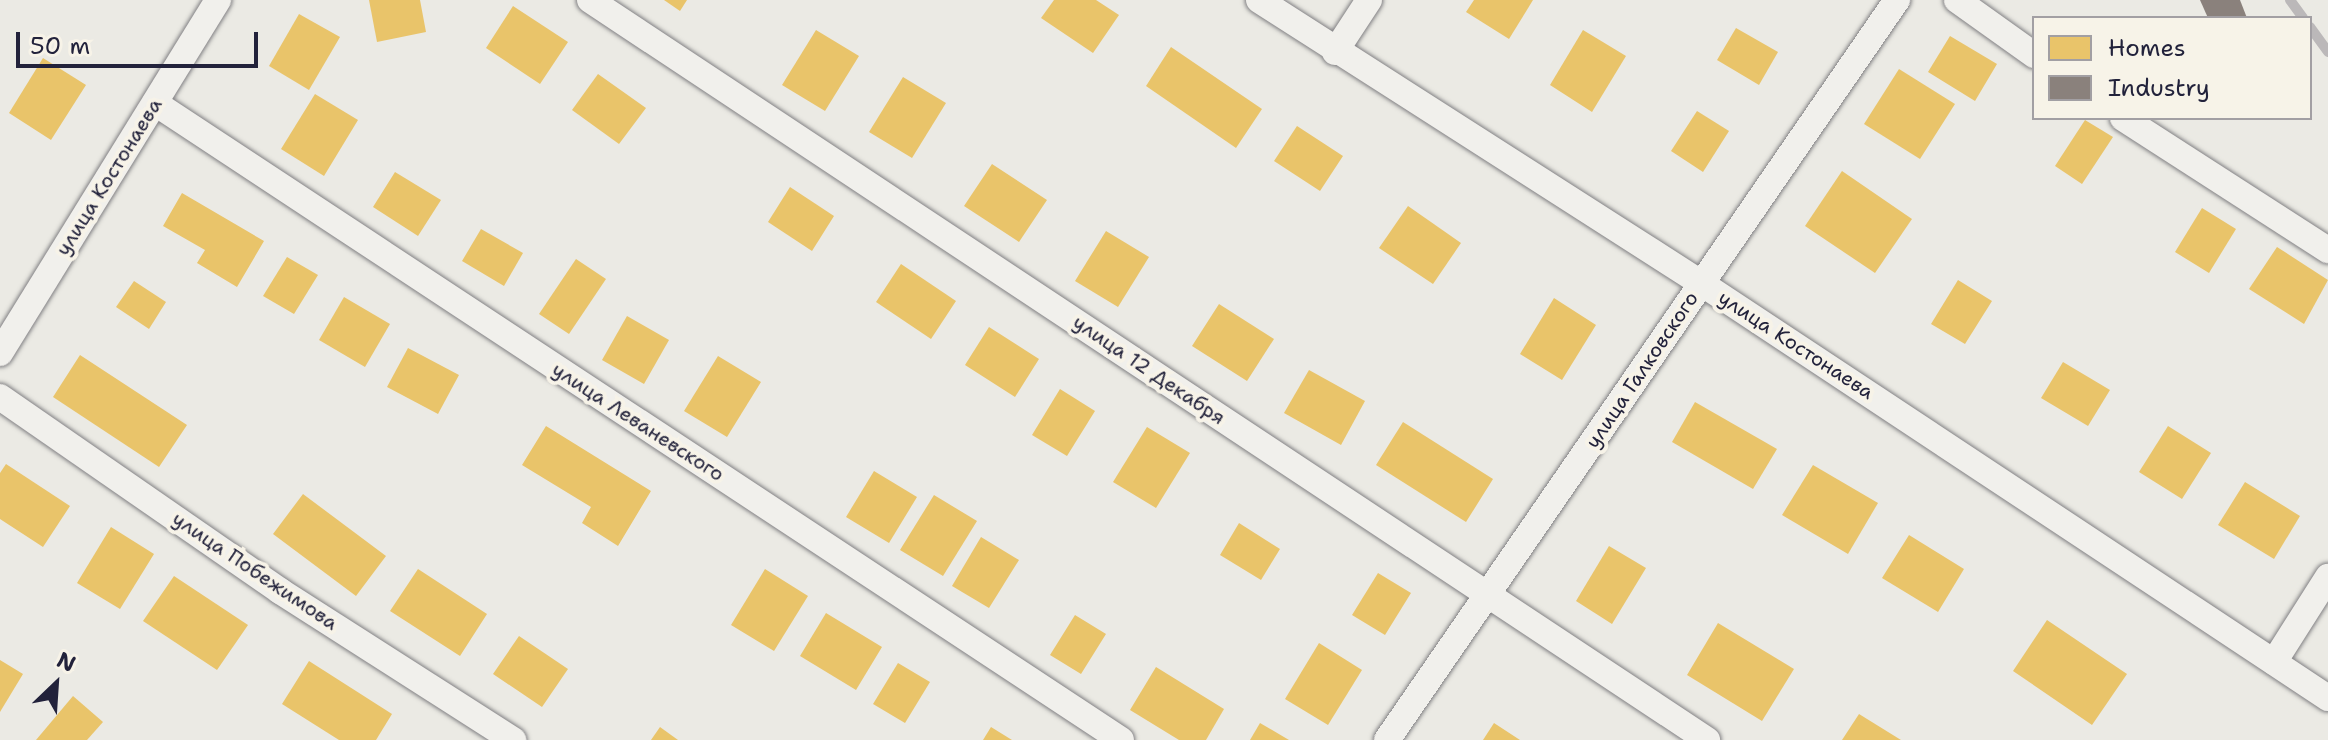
<!DOCTYPE html>
<html>
<head>
<meta charset="utf-8">
<style>
  body { margin:0 }
  #map { position:relative; width:2328px; height:740px; overflow:hidden; background:#ebeae4; font-family:"Shantell Sans",sans-serif }
  div>[style] { position:absolute }
  .homes>* { inset:0; background:#e9c46a }
  .industry>* { inset:0; background:#8a817c }
  .stream>* { height:10px; margin:-5px; padding:0 5px; transform-origin:5px; border-radius:5px; background:#bbb8b9 }
  .roads { filter:drop-shadow(0 0 2px #818083) drop-shadow(0 0 2px #818083) }
  .minor>* { height:26px; margin:-13px; padding:0 13px; transform-origin:13px; border-radius:13px; background:#f1f0ec }
  span { translate:-50% -50%; white-space:nowrap; text-align:center; line-height:1.15; -webkit-text-stroke:8px #f7f3e8; paint-order:stroke }
  .street-label { font-size:20px; color:#22223b }
  .legend { position:absolute; left:2032px; top:16px; width:280px; height:104px; box-sizing:border-box; background:#f7f3e8; border:2px solid #a29fa3; margin:0; padding:10px 14px; list-style:none; font-size:24px; color:#22223b }
  .legend li { display:flex; align-items:center; gap:16px; height:40px }
  .legend b { width:40px; border:2px solid #a29fa3 }
  .north { position:absolute; left:16px; top:644px; width:80px; height:80px; -webkit-text-stroke:6px #f7f3e8; paint-order:stroke; rotate:25deg; font-size:22px; font-weight:700; line-height:32px; text-align:center; color:#22223b }
  .north::after { content:''; display:block; margin:auto; width:28px; height:36px; background:#22223b; clip-path:polygon(50% 0,100% 100%,50% 72%,0 100%) }
  .scale { position:absolute; left:16px; top:32px; width:242px; height:36px; box-sizing:border-box; border:4px solid #22223b; border-top:0; padding-left:10px; font-size:24px; line-height:28px; white-space:nowrap; color:#22223b; -webkit-text-stroke:6px #f7f3e8; paint-order:stroke }
</style>
</head>
<body>
<div id="map">
  <div class="homes">
    <div style="clip-path:polygon(369px 0,420px 0,426px 32px,377px 42px)"></div>
    <div style="clip-path:polygon(664px 0,687px 0,680px 11px)"></div>
    <div style="clip-path:polygon(1054px 0,1096px 0,1119px 15px,1093px 53px,1041px 18px)"></div>
    <div style="clip-path:polygon(1474px 0,1533px 0,1509px 39px,1466px 12px)"></div>
    <div style="clip-path:polygon(513px 6px,568px 42px,540px 84px,486px 48px)"></div>
    <div style="clip-path:polygon(299px 14px,340px 37px,309px 90px,269px 66px)"></div>
    <div style="clip-path:polygon(1736px 28px,1778px 52px,1759px 85px,1717px 60px)"></div>
    <div style="clip-path:polygon(816px 30px,859px 56px,825px 111px,782px 85px)"></div>
    <div style="clip-path:polygon(1583px 30px,1626px 56px,1592px 112px,1550px 85px)"></div>
    <div style="clip-path:polygon(1950px 36px,1997px 64px,1975px 101px,1928px 72px)"></div>
    <div style="clip-path:polygon(1171px 47px,1262px 109px,1236px 148px,1146px 86px)"></div>
    <div style="clip-path:polygon(43px 58px,86px 85px,51px 140px,9px 113px)"></div>
    <div style="clip-path:polygon(1899px 69px,1955px 104px,1920px 159px,1864px 124px)"></div>
    <div style="clip-path:polygon(598px 74px,646px 108px,619px 144px,572px 110px)"></div>
    <div style="clip-path:polygon(903px 77px,946px 103px,912px 158px,869px 132px)"></div>
    <div style="clip-path:polygon(315px 94px,358px 120px,324px 176px,281px 149px)"></div>
    <div style="clip-path:polygon(1697px 111px,1729px 131px,1703px 172px,1671px 151px)"></div>
    <div style="clip-path:polygon(2085px 120px,2113px 137px,2082px 184px,2055px 166px)"></div>
    <div style="clip-path:polygon(1297px 126px,1343px 156px,1320px 191px,1274px 161px)"></div>
    <div style="clip-path:polygon(992px 164px,1047px 200px,1019px 242px,964px 206px)"></div>
    <div style="clip-path:polygon(1842px 171px,1912px 219px,1875px 273px,1805px 226px)"></div>
    <div style="clip-path:polygon(395px 172px,441px 200px,418px 236px,373px 207px)"></div>
    <div style="clip-path:polygon(790px 187px,834px 216px,812px 251px,768px 222px)"></div>
    <div style="clip-path:polygon(182px 193px,264px 241px,237px 287px,197px 263px,205px 250px,163px 226px)"></div>
    <div style="clip-path:polygon(1408px 206px,1461px 243px,1433px 284px,1379px 248px)"></div>
    <div style="clip-path:polygon(2202px 208px,2236px 229px,2209px 273px,2175px 252px)"></div>
    <div style="clip-path:polygon(481px 229px,523px 253px,504px 286px,462px 261px)"></div>
    <div style="clip-path:polygon(1106px 231px,1149px 257px,1118px 307px,1075px 281px)"></div>
    <div style="clip-path:polygon(2277px 247px,2328px 280px,2304px 324px,2249px 289px)"></div>
    <div style="clip-path:polygon(287px 257px,318px 275px,294px 314px,263px 296px)"></div>
    <div style="clip-path:polygon(576px 259px,606px 279px,569px 334px,539px 314px)"></div>
    <div style="clip-path:polygon(901px 264px,956px 301px,931px 339px,876px 302px)"></div>
    <div style="clip-path:polygon(1958px 280px,1992px 301px,1965px 344px,1931px 324px)"></div>
    <div style="clip-path:polygon(134px 281px,166px 302px,149px 329px,116px 307px)"></div>
    <div style="clip-path:polygon(344px 297px,390px 324px,365px 367px,319px 340px)"></div>
    <div style="clip-path:polygon(1554px 298px,1596px 325px,1562px 380px,1520px 354px)"></div>
    <div style="clip-path:polygon(1219px 304px,1274px 339px,1247px 381px,1192px 346px)"></div>
    <div style="clip-path:polygon(627px 316px,669px 340px,644px 384px,602px 360px)"></div>
    <div style="clip-path:polygon(989px 327px,1039px 359px,1015px 397px,965px 365px)"></div>
    <div style="clip-path:polygon(408px 348px,459px 375px,438px 414px,387px 387px)"></div>
    <div style="clip-path:polygon(80px 355px,187px 425px,159px 467px,53px 397px)"></div>
    <div style="clip-path:polygon(718px 356px,761px 382px,727px 437px,684px 411px)"></div>
    <div style="clip-path:polygon(2063px 362px,2110px 390px,2088px 426px,2041px 398px)"></div>
    <div style="clip-path:polygon(1309px 370px,1365px 401px,1341px 445px,1284px 413px)"></div>
    <div style="clip-path:polygon(1060px 389px,1095px 411px,1067px 456px,1032px 435px)"></div>
    <div style="clip-path:polygon(1695px 402px,1777px 449px,1753px 489px,1672px 442px)"></div>
    <div style="clip-path:polygon(1403px 422px,1493px 479px,1466px 522px,1376px 465px)"></div>
    <div style="clip-path:polygon(546px 426px,651px 491px,618px 546px,582px 523px,591px 507px,522px 465px)"></div>
    <div style="clip-path:polygon(2168px 426px,2211px 453px,2182px 499px,2139px 472px)"></div>
    <div style="clip-path:polygon(1147px 427px,1190px 453px,1156px 508px,1113px 482px)"></div>
    <div style="clip-path:polygon(6px 464px,70px 506px,43px 547px,0 519px,0 473px)"></div>
    <div style="clip-path:polygon(1813px 465px,1878px 503px,1848px 554px,1782px 515px)"></div>
    <div style="clip-path:polygon(874px 471px,917px 497px,889px 543px,846px 517px)"></div>
    <div style="clip-path:polygon(2245px 482px,2300px 516px,2274px 559px,2218px 525px)"></div>
    <div style="clip-path:polygon(303px 494px,386px 556px,356px 596px,273px 534px)"></div>
    <div style="clip-path:polygon(934px 495px,977px 521px,943px 576px,900px 550px)"></div>
    <div style="clip-path:polygon(1239px 523px,1280px 549px,1261px 580px,1220px 555px)"></div>
    <div style="clip-path:polygon(111px 527px,154px 554px,120px 609px,77px 583px)"></div>
    <div style="clip-path:polygon(1909px 535px,1964px 569px,1938px 612px,1882px 578px)"></div>
    <div style="clip-path:polygon(981px 537px,1019px 560px,989px 608px,952px 586px)"></div>
    <div style="clip-path:polygon(1609px 546px,1646px 568px,1612px 624px,1576px 601px)"></div>
    <div style="clip-path:polygon(418px 569px,487px 614px,460px 656px,390px 611px)"></div>
    <div style="clip-path:polygon(765px 569px,808px 596px,774px 651px,731px 625px)"></div>
    <div style="clip-path:polygon(1378px 573px,1411px 593px,1385px 635px,1352px 615px)"></div>
    <div style="clip-path:polygon(174px 576px,248px 625px,217px 670px,143px 621px)"></div>
    <div style="clip-path:polygon(826px 613px,882px 647px,856px 690px,800px 656px)"></div>
    <div style="clip-path:polygon(1075px 615px,1106px 634px,1081px 674px,1050px 655px)"></div>
    <div style="clip-path:polygon(2047px 620px,2127px 674px,2092px 725px,2013px 671px)"></div>
    <div style="clip-path:polygon(1718px 623px,1794px 669px,1762px 721px,1687px 675px)"></div>
    <div style="clip-path:polygon(519px 636px,568px 669px,542px 707px,493px 674px)"></div>
    <div style="clip-path:polygon(1319px 643px,1362px 670px,1328px 725px,1285px 699px)"></div>
    <div style="clip-path:polygon(0 660px,23px 674px,0 712px)"></div>
    <div style="clip-path:polygon(309px 661px,392px 714px,376px 740px,339px 740px,282px 704px)"></div>
    <div style="clip-path:polygon(898px 663px,930px 682px,905px 723px,873px 704px)"></div>
    <div style="clip-path:polygon(1156px 667px,1224px 709px,1206px 740px,1179px 740px,1130px 710px)"></div>
    <div style="clip-path:polygon(73px 696px,103px 722px,87px 740px,36px 740px)"></div>
    <div style="clip-path:polygon(1859px 714px,1901px 740px,1842px 740px)"></div>
    <div style="clip-path:polygon(1260px 723px,1289px 740px,1250px 740px)"></div>
    <div style="clip-path:polygon(1494px 723px,1520px 740px,1483px 740px)"></div>
    <div style="clip-path:polygon(660px 727px,678px 740px,651px 740px)"></div>
    <div style="clip-path:polygon(991px 727px,1012px 740px,983px 740px)"></div>
  </div>
  <div class="industry">
    <div style="clip-path:polygon(2200px 0,2240px 0,2247px 18px,2208px 18px)"></div>
  </div>
  <div class="stream">
    <div style="left:2290px;top:0;width:22px;rotate:54deg"></div>
    <div style="left:2310px;top:27px;width:31px;rotate:54deg"></div>
  </div>
  <div class="roads">
    <div class="minor">
      <div style="left:590px;top:0;width:1340px;rotate:33.52deg"></div>
      <div style="left:1259px;top:0;width:525px;rotate:32.63deg"></div>
      <div style="left:1701px;top:283px;width:752px;rotate:33.5deg"></div>
      <div style="left:1957px;top:0;width:95px;rotate:35.5deg"></div>
      <div style="left:1335px;top:52px;width:62px;rotate:-56.8deg"></div>
      <div style="left:155px;top:103px;width:1157px;rotate:33.4deg"></div>
      <div style="left:2123px;top:118px;width:244px;rotate:32.8deg"></div>
      <div style="left:0;top:353px;width:415px;rotate:-58.3deg"></div>
      <div style="left:0;top:397px;width:341px;rotate:34.7deg"></div>
      <div style="left:280px;top:591px;width:277px;rotate:32.6deg"></div>
      <div style="left:2274px;top:662px;width:101px;rotate:-57.6deg"></div>
      <div style="left:1387px;top:740px;width:899px;rotate:-55.43deg"></div>
    </div>
  </div>
  <div class="street-label">
    <span style="left:109px;top:177px;rotate:-58deg">улица Костонаева</span>
    <span style="left:1796px;top:345px;rotate:33deg">улица Костонаева</span>
    <span style="left:1149px;top:370px;rotate:34deg">улица 12 Декабря</span>
    <span style="left:1642px;top:370px;rotate:-56deg">улица Галковского</span>
    <span style="left:638px;top:422px;rotate:33deg">улица Леваневского</span>
    <span style="left:255px;top:571px;rotate:34deg">улица Побежимова</span>
  </div>
  <ul class="legend">
  <li><b style="height:22px;background:#e9c46a"></b>Homes</li>
  <li><b style="height:22px;background:#8a817c"></b>Industry</li>
  </ul>
  <div class="north">N</div>
  <div class="scale">50 m</div>
</div>
</body>
</html>
